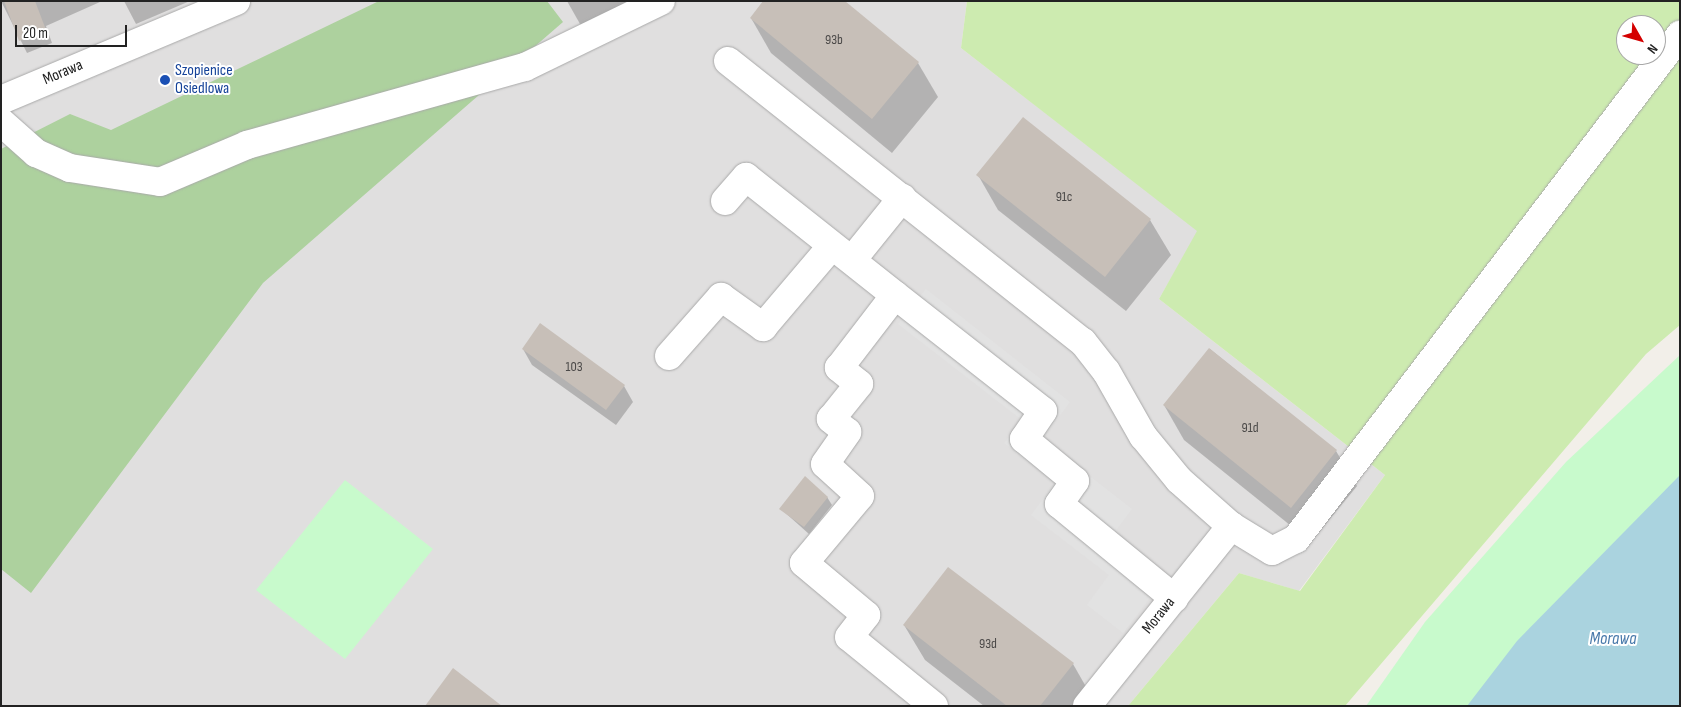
<!DOCTYPE html>
<html>
<head>
<meta charset="utf-8">
<style>
  body { margin:0 }
  #map { position:relative; width:1681px; height:707px; overflow:hidden; background:#f2efe9; font-family:"Sofia Sans Condensed",sans-serif }
  div>[style] { position:absolute }
  .residential>* { inset:0; background:#e0dfdf }
  .grass>* { inset:0; background:#cdebb0 }
  .forest>* { inset:0; background:#add19e }
  .park>* { inset:0; background:#c8facc }
  .parking>* { inset:0; background:#e2e2e2 }
  .water>* { inset:0; background:#aad3df }
  .shadow>* { inset:0; background:#0003 }
  .building>* { inset:0; background:#c7bfb8 }
  .roads { filter:drop-shadow(0 0 1px #a9a9a9) drop-shadow(0 0 1px #a9a9a9) }
  .minor>* { height:28px; margin:-14px; padding:0 14px; transform-origin:14px; border-radius:14px; background:#fff }
  .dots>* { width:14px; height:14px; translate:-50% -50%; box-sizing:border-box; border:2px solid #fff; border-radius:50% }
  span { translate:-50% -50%; white-space:nowrap; text-align:center; line-height:1.15; -webkit-text-stroke:4px #fff; paint-order:stroke }
  .number-label { font-size:14px; color:#4b4948 }
  .number-label span { -webkit-text-stroke-width:0 }
  .transit-label { font-size:16px; color:#164399 }
  .left { translate:0 -50%; text-align:left }
  .street-label { font-size:16px; color:#222 }
  .water-label { font-size:18px; color:#4a7aab; font-style:italic }
  .frame { position:absolute; inset:0; border:2px solid #222; pointer-events:none }
  .north { position:absolute; left:1616px; top:15px; width:50px; height:50px; box-sizing:border-box; background:#fff; border:1px solid #a7a7a7; border-radius:50%; rotate:128deg; font-size:14px; font-weight:700; line-height:20px; text-align:center; color:#222 }
  .north::after { content:''; display:block; margin:auto; width:18px; height:22px; background:#d40000; clip-path:polygon(50% 0,100% 100%,50% 72%,0 100%) }
  .scale { position:absolute; left:15px; top:25px; width:112px; height:22px; box-sizing:border-box; border:2px solid #222; border-top:0; padding-left:6px; font-size:15px; line-height:18px; white-space:nowrap; color:#222; -webkit-text-stroke:4px #fff; paint-order:stroke }
</style>
</head>
<body>
<div id="map">
  <div class="residential">
    <div style="clip-path:polygon(1px 1px,967px 1px,961px 48px,1198px 231px,1159px 299px,1385px 475px,1299px 591px,1239px 573px,1128px 706px,1px 706px)"></div>
  </div>
  <div class="grass">
    <div style="clip-path:polygon(evenodd,967px 1px,1680px 1px,1680px 325px,1646px 354px,1345px 706px,1128px 706px,1239px 573px,1300px 591px,1385px 475px,1159px 299px,1197px 231px,961px 48px,967px 1px,1626px 25px,1656px 25px,1656px 55px,1626px 55px,1626px 25px)"></div>
  </div>
  <div class="forest">
    <div style="clip-path:polygon(379px 1px,547px 1px,563px 22px,263px 283px,31px 593px,1px 569px,1px 149px,70px 114px,111px 130px)"></div>
  </div>
  <div class="park">
    <div style="clip-path:polygon(1680px 355px,1680px 706px,1366px 706px,1425px 622px,1566px 462px)"></div>
    <div style="clip-path:polygon(345px 480px,433px 549px,345px 659px,256px 590px)"></div>
  </div>
  <div class="parking">
    <div style="clip-path:polygon(926px 289px,1070px 402px,1042px 439px,1132px 509px,1111px 537px,1165px 578px,1123px 633px,1087px 605px,1109px 575px,1031px 515px,1055px 483px,1004px 443px,1022px 420px,898px 324px)"></div>
  </div>
  <div class="water">
    <div style="clip-path:polygon(1680px 475px,1680px 706px,1467px 706px,1517px 641px)"></div>
  </div>
  <div class="shadow">
    <div style="clip-path:polygon(1px 1px,100px 1px,100px 2px,46px 26px,52px 43px,27px 53px)"></div>
    <div style="clip-path:polygon(124px 1px,190px 1px,136px 24px)"></div>
    <div style="clip-path:polygon(567px 1px,660px 1px,588px 38px)"></div>
    <div style="clip-path:polygon(751px 18px,918px 63px,938px 97px,892px 153px,771px 53px)"></div>
    <div style="clip-path:polygon(1023px 119px,1150px 220px,1171px 255px,1126px 311px,998px 210px,978px 175px)"></div>
    <div style="clip-path:polygon(523px 349px,624px 386px,633px 402px,616px 425px,532px 365px)"></div>
    <div style="clip-path:polygon(1210px 349px,1336px 451px,1357px 486px,1311px 542px,1184px 440px,1164px 405px)"></div>
    <div style="clip-path:polygon(827px 497px,832px 505px,809px 534px,781px 509px)"></div>
    <div style="clip-path:polygon(904px 625px,1073px 664px,1093px 699px,1088px 706px,984px 706px,925px 660px)"></div>
  </div>
  <div class="building">
    <div style="clip-path:polygon(4px 1px,35px 1px,46px 30px,19px 41px)"></div>
    <div style="clip-path:polygon(763px 1px,845px 1px,919px 62px,872px 119px,750px 18px)"></div>
    <div style="clip-path:polygon(1023px 117px,1151px 219px,1105px 277px,976px 175px)"></div>
    <div style="clip-path:polygon(540px 323px,625px 385px,606px 410px,522px 349px)"></div>
    <div style="clip-path:polygon(1209px 348px,1337px 450px,1291px 508px,1163px 405px)"></div>
    <div style="clip-path:polygon(805px 476px,828px 497px,804px 527px,779px 509px)"></div>
    <div style="clip-path:polygon(948px 567px,1074px 663px,1040px 706px,1007px 706px,903px 625px)"></div>
    <div style="clip-path:polygon(453px 668px,502px 706px,425px 706px)"></div>
  </div>
  <div class="roads">
    <div class="minor">
      <div style="left:728px;top:61px;width:453px;rotate:38.4deg"></div>
      <div style="left:1083px;top:342px;width:37px;rotate:52deg"></div>
      <div style="left:1106px;top:371px;width:75px;rotate:60.4deg"></div>
      <div style="left:1143px;top:436px;width:57px;rotate:50.7deg"></div>
      <div style="left:1179px;top:480px;width:69px;rotate:41.5deg"></div>
      <div style="left:1231px;top:526px;width:48px;rotate:31.4deg"></div>
      <div style="left:1272px;top:551px;width:27px;rotate:-27deg"></div>
      <div style="left:1296px;top:539px;width:634px;rotate:-52.7deg"></div>
      <div style="left:1px;top:100px;width:255px;rotate:-22.8deg"></div>
      <div style="left:1px;top:122px;width:47px;rotate:41.5deg"></div>
      <div style="left:36px;top:153px;width:37px;rotate:24deg"></div>
      <div style="left:70px;top:168px;width:91px;rotate:8.8deg"></div>
      <div style="left:160px;top:182px;width:95px;rotate:-23deg"></div>
      <div style="left:247px;top:145px;width:289px;rotate:-15.7deg"></div>
      <div style="left:525px;top:67px;width:151px;rotate:-25.9deg"></div>
      <div style="left:725px;top:201px;width:32px;rotate:-49deg"></div>
      <div style="left:746px;top:177px;width:190px;rotate:38.4deg"></div>
      <div style="left:852px;top:260px;width:80px;rotate:-51.1deg"></div>
      <div style="left:669px;top:356px;width:79px;rotate:-48.6deg"></div>
      <div style="left:721px;top:297px;width:52px;rotate:35.5deg"></div>
      <div style="left:763px;top:327px;width:104px;rotate:-49.7deg"></div>
      <div style="left:934px;top:706px;width:109px;rotate:-140.9deg"></div>
      <div style="left:849px;top:637px;width:28px;rotate:-52deg"></div>
      <div style="left:866px;top:615px;width:81px;rotate:-140deg"></div>
      <div style="left:804px;top:563px;width:87px;rotate:-50.1deg"></div>
      <div style="left:860px;top:496px;width:47px;rotate:-137.6deg"></div>
      <div style="left:825px;top:464px;width:39px;rotate:-55deg"></div>
      <div style="left:847px;top:432px;width:21px;rotate:-141deg"></div>
      <div style="left:831px;top:419px;width:45px;rotate:-51.3deg"></div>
      <div style="left:859px;top:384px;width:26px;rotate:-141deg"></div>
      <div style="left:839px;top:368px;width:92px;rotate:-52.5deg"></div>
      <div style="left:895px;top:295px;width:188px;rotate:38.1deg"></div>
      <div style="left:1043px;top:411px;width:34px;rotate:124deg"></div>
      <div style="left:1024px;top:439px;width:66px;rotate:39.5deg"></div>
      <div style="left:1075px;top:481px;width:28px;rotate:125deg"></div>
      <div style="left:1059px;top:504px;width:149px;rotate:39.3deg"></div>
      <div style="left:1087px;top:706px;width:231px;rotate:-51.3deg"></div>
    </div>
  </div>
  <div class="dots">
    <div style="left:165px;top:80px;background:#1a4fb4"></div>
  </div>
  <div class="number-label">
    <span style="left:834px;top:40px">93b</span>
    <span style="left:1064px;top:197px">91c</span>
    <span style="left:574px;top:367px">103</span>
    <span style="left:1250px;top:428px">91d</span>
    <span style="left:988px;top:644px">93d</span>
  </div>
  <div class="transit-label">
    <span class="left" style="left:175px;top:80px">Szopienice<br>Osiedlowa</span>
  </div>
  <div class="street-label">
    <span style="left:63px;top:73px;rotate:-23deg">Morawa</span>
    <span style="left:1159px;top:616px;rotate:-51deg">Morawa</span>
  </div>
  <div class="water-label">
    <span style="left:1613px;top:639px">Morawa</span>
  </div>
  <div class="frame"></div>
  <div class="north">N</div>
  <div class="scale">20 m</div>
</div>
</body>
</html>
